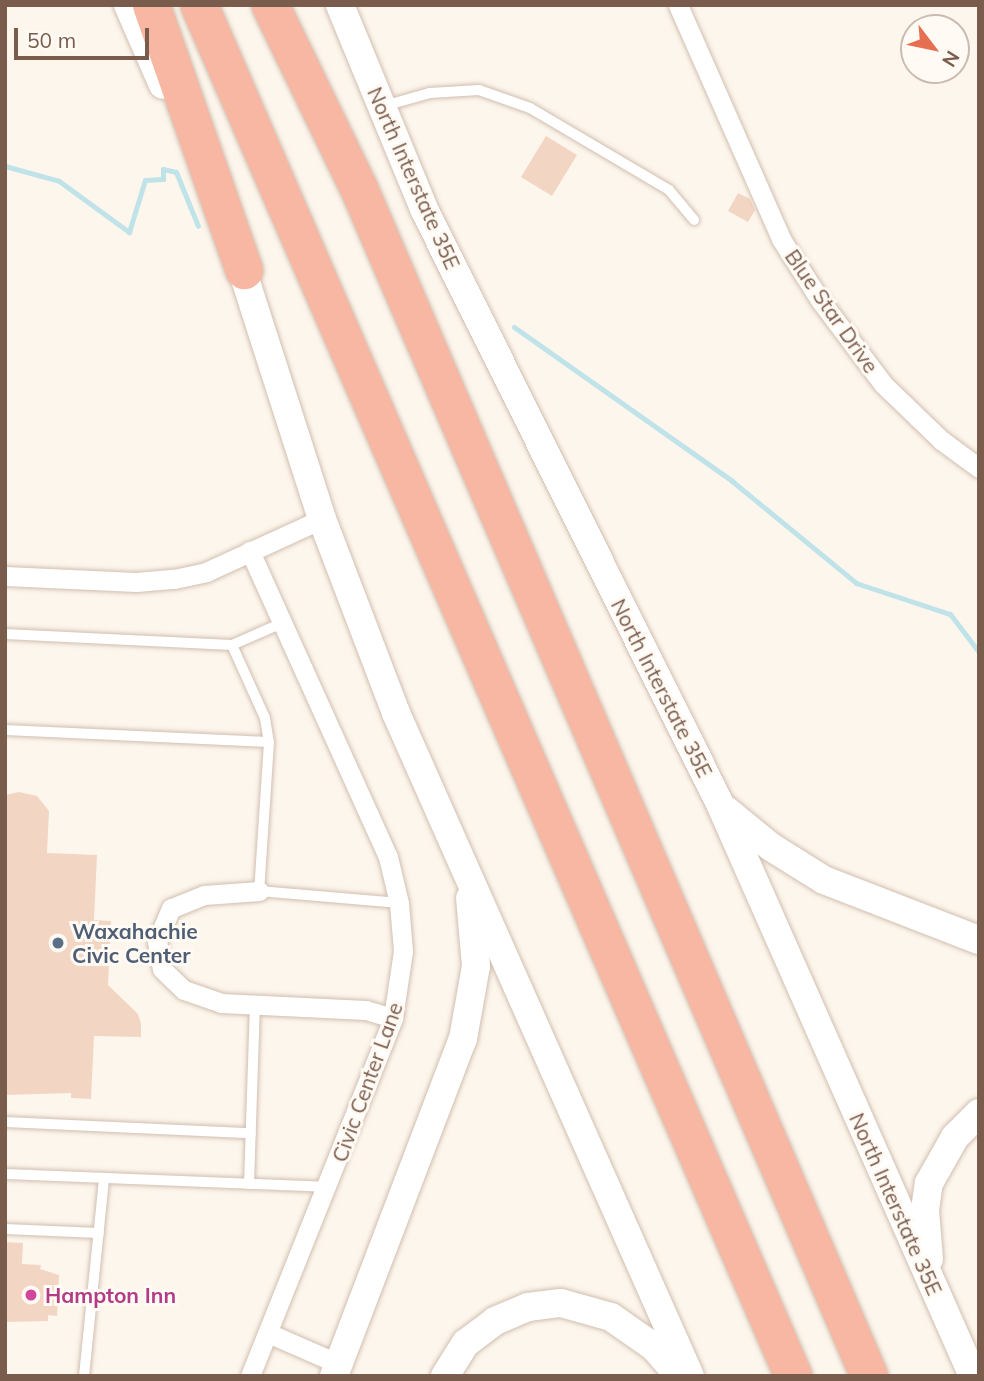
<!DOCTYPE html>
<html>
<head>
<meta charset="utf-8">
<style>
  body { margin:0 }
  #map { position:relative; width:984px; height:1381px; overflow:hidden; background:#fdf6ec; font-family:Mulish,sans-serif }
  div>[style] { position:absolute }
  .stream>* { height:5px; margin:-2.5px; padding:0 2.5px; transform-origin:2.5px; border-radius:2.5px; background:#bfe3e8 }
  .building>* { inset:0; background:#f3d5c3 }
  .roads { filter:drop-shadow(0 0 2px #d1beb0) drop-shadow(0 0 2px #d1beb0) }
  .lane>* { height:10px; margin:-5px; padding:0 5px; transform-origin:5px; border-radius:5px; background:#fff }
  .street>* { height:19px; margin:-9.5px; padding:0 9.5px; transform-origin:9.5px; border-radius:9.5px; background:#fff }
  .secondary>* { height:28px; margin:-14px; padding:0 14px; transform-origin:14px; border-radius:14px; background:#fff }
  .highway>* { height:37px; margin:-18.5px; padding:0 18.5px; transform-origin:18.5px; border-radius:18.5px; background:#f7b7a3 }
  .dots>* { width:19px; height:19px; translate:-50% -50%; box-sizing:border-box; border:4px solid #fffaf3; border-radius:50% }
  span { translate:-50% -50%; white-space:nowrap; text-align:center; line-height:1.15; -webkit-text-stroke:6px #fffaf3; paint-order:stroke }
  .street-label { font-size:21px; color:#7a5c4d }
  .service-label { font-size:21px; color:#4e5e75; font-weight:700 }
  .left { translate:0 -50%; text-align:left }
  .hotel-label { font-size:21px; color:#b23c85; font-weight:700 }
  .frame { position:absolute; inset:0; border:7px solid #7a5c4d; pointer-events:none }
  .north { position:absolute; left:900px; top:14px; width:70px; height:70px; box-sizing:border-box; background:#fffaf3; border:2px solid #cabbb1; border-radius:50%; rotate:122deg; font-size:19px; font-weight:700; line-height:28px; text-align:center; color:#7a5c4d }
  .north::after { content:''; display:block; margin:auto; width:24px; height:32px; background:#e76f51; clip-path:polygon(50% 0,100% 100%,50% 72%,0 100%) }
  .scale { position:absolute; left:14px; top:28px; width:135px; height:32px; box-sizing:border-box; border:4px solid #7a5c4d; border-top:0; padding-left:9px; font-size:21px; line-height:24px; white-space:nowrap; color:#7a5c4d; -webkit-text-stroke:5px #fffaf3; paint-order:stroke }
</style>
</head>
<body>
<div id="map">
  <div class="stream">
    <div style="left:5px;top:166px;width:56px;rotate:15.5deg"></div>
    <div style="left:59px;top:181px;width:87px;rotate:36.1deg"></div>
    <div style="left:129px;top:232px;width:54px;rotate:-72.9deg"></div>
    <div style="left:145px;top:180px;width:18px;rotate:-3deg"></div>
    <div style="left:163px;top:179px;width:10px;rotate:-90deg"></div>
    <div style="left:163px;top:169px;width:13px;rotate:13deg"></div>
    <div style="left:176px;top:172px;width:58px;rotate:67.8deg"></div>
    <div style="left:514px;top:327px;width:267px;rotate:35.2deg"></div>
    <div style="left:732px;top:481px;width:161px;rotate:39.4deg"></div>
    <div style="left:856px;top:583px;width:99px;rotate:18.3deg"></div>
    <div style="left:950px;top:614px;width:48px;rotate:52.7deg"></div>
  </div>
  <div class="building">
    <div style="clip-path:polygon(546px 136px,577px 155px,552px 196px,521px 177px)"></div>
    <div style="clip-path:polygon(738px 193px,750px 199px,755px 210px,748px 222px,728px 211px)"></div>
    <div style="clip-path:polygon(19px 792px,37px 796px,49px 811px,47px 853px,97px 855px,94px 920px,111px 921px,108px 985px,138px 1014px,141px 1024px,141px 1037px,94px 1036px,91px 1099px,71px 1098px,71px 1093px,5px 1095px,5px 795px)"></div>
    <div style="clip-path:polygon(5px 1242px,23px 1243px,22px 1264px,41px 1265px,40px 1269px,59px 1275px,57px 1316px,48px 1315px,48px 1321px,5px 1322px)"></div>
  </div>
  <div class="roads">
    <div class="lane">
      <div style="left:384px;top:106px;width:48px;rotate:-15.8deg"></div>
      <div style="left:430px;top:93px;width:49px;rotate:-3.5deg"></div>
      <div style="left:479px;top:90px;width:54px;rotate:19.4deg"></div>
      <div style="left:530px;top:108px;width:161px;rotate:30.5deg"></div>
      <div style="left:669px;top:190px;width:39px;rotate:50deg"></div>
      <div style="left:5px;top:634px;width:227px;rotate:2.8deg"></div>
      <div style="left:232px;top:645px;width:55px;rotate:-23.7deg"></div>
      <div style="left:232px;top:645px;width:80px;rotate:65.7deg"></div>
      <div style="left:265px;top:718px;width:24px;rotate:81deg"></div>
      <div style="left:269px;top:742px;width:149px;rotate:93.8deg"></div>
      <div style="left:259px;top:891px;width:141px;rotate:4.9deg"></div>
      <div style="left:5px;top:730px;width:264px;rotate:2.6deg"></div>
      <div style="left:5px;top:1122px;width:246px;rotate:2.6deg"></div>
      <div style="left:5px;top:1174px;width:321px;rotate:2.3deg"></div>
      <div style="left:249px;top:1184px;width:179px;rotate:-88.1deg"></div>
      <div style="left:5px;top:1229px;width:94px;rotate:2.4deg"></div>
      <div style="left:84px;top:1376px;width:199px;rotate:-84.2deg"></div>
    </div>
    <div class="street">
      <div style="left:678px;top:5px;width:256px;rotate:66.2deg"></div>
      <div style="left:781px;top:239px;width:72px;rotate:57.4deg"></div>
      <div style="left:820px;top:300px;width:105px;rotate:53.1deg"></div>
      <div style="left:883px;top:384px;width:81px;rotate:44deg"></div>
      <div style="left:941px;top:440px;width:47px;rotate:36.4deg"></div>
      <div style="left:5px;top:576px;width:131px;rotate:2.6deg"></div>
      <div style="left:136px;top:582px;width:38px;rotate:-5deg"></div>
      <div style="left:174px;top:579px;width:33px;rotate:-12deg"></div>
      <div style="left:206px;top:572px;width:128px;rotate:-24.6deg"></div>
      <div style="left:259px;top:891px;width:55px;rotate:175.8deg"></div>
      <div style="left:204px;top:895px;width:35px;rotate:158deg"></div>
      <div style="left:171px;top:908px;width:36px;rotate:113deg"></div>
      <div style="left:157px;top:941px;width:28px;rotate:80deg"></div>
      <div style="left:162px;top:969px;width:30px;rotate:44deg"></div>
      <div style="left:184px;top:990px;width:39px;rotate:19deg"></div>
      <div style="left:221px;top:1003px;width:145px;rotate:2.8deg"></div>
      <div style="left:366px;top:1010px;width:28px;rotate:17deg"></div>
      <div style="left:268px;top:1333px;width:77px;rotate:23.6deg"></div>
      <div style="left:250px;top:1376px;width:386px;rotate:-68.2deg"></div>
      <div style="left:393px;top:1018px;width:68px;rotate:-81.5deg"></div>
      <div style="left:403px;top:951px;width:48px;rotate:-94.8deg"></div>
      <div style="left:399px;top:903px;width:47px;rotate:-103.4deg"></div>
      <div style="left:388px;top:857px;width:336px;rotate:-114.3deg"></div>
    </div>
    <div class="secondary">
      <div style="left:128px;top:5px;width:87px;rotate:66.4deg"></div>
      <div style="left:340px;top:5px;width:221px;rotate:67.6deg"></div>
      <div style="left:424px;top:209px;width:667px;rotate:63.55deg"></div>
      <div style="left:721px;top:806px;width:623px;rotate:66.15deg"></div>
      <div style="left:237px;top:254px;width:278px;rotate:72.2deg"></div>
      <div style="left:322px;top:519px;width:208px;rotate:69.1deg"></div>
      <div style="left:396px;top:713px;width:725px;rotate:66.09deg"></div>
      <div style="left:726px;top:810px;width:58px;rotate:39.4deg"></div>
      <div style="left:771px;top:847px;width:62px;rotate:31.9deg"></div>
      <div style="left:824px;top:880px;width:166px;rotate:21.2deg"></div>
      <div style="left:929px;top:1259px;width:49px;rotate:-94.7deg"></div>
      <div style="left:925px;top:1210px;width:27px;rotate:-82deg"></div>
      <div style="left:929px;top:1183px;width:53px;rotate:-60.5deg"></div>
      <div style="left:955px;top:1137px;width:34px;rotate:-45deg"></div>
      <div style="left:334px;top:1376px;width:361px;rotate:-69.1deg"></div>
      <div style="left:463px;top:1039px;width:74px;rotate:-79.9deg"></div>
      <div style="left:476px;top:966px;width:68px;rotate:-95deg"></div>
      <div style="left:445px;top:1376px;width:39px;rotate:-58deg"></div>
      <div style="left:466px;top:1343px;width:36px;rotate:-37deg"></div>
      <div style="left:495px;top:1321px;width:36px;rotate:-23deg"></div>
      <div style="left:528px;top:1307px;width:33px;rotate:-7deg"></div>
      <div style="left:561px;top:1303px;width:52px;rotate:15.6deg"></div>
      <div style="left:611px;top:1317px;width:52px;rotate:34.9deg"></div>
      <div style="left:654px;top:1347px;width:38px;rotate:49deg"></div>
    </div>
    <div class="highway">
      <div style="left:151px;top:5px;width:281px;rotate:70.7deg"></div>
      <div style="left:199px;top:5px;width:1494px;rotate:66.57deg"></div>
      <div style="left:270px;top:5px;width:204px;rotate:64.2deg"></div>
      <div style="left:359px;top:189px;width:1292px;rotate:66.75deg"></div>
    </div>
  </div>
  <div class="dots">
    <div style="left:58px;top:943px;background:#5c6f8a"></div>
    <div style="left:31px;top:1295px;background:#d1479c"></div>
  </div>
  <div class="street-label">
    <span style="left:414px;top:178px;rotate:66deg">North Interstate 35E</span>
    <span style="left:832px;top:311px;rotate:55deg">Blue Star Drive</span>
    <span style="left:662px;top:688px;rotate:63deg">North Interstate 35E</span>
    <span style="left:367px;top:1082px;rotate:-70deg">Civic Center Lane</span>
    <span style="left:896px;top:1204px;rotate:66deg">North Interstate 35E</span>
  </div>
  <div class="service-label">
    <span class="left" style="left:72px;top:943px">Waxahachie<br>Civic Center</span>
  </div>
  <div class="hotel-label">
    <span class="left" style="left:45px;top:1295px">Hampton Inn</span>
  </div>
  <div class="frame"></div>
  <div class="north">N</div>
  <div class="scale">50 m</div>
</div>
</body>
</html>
